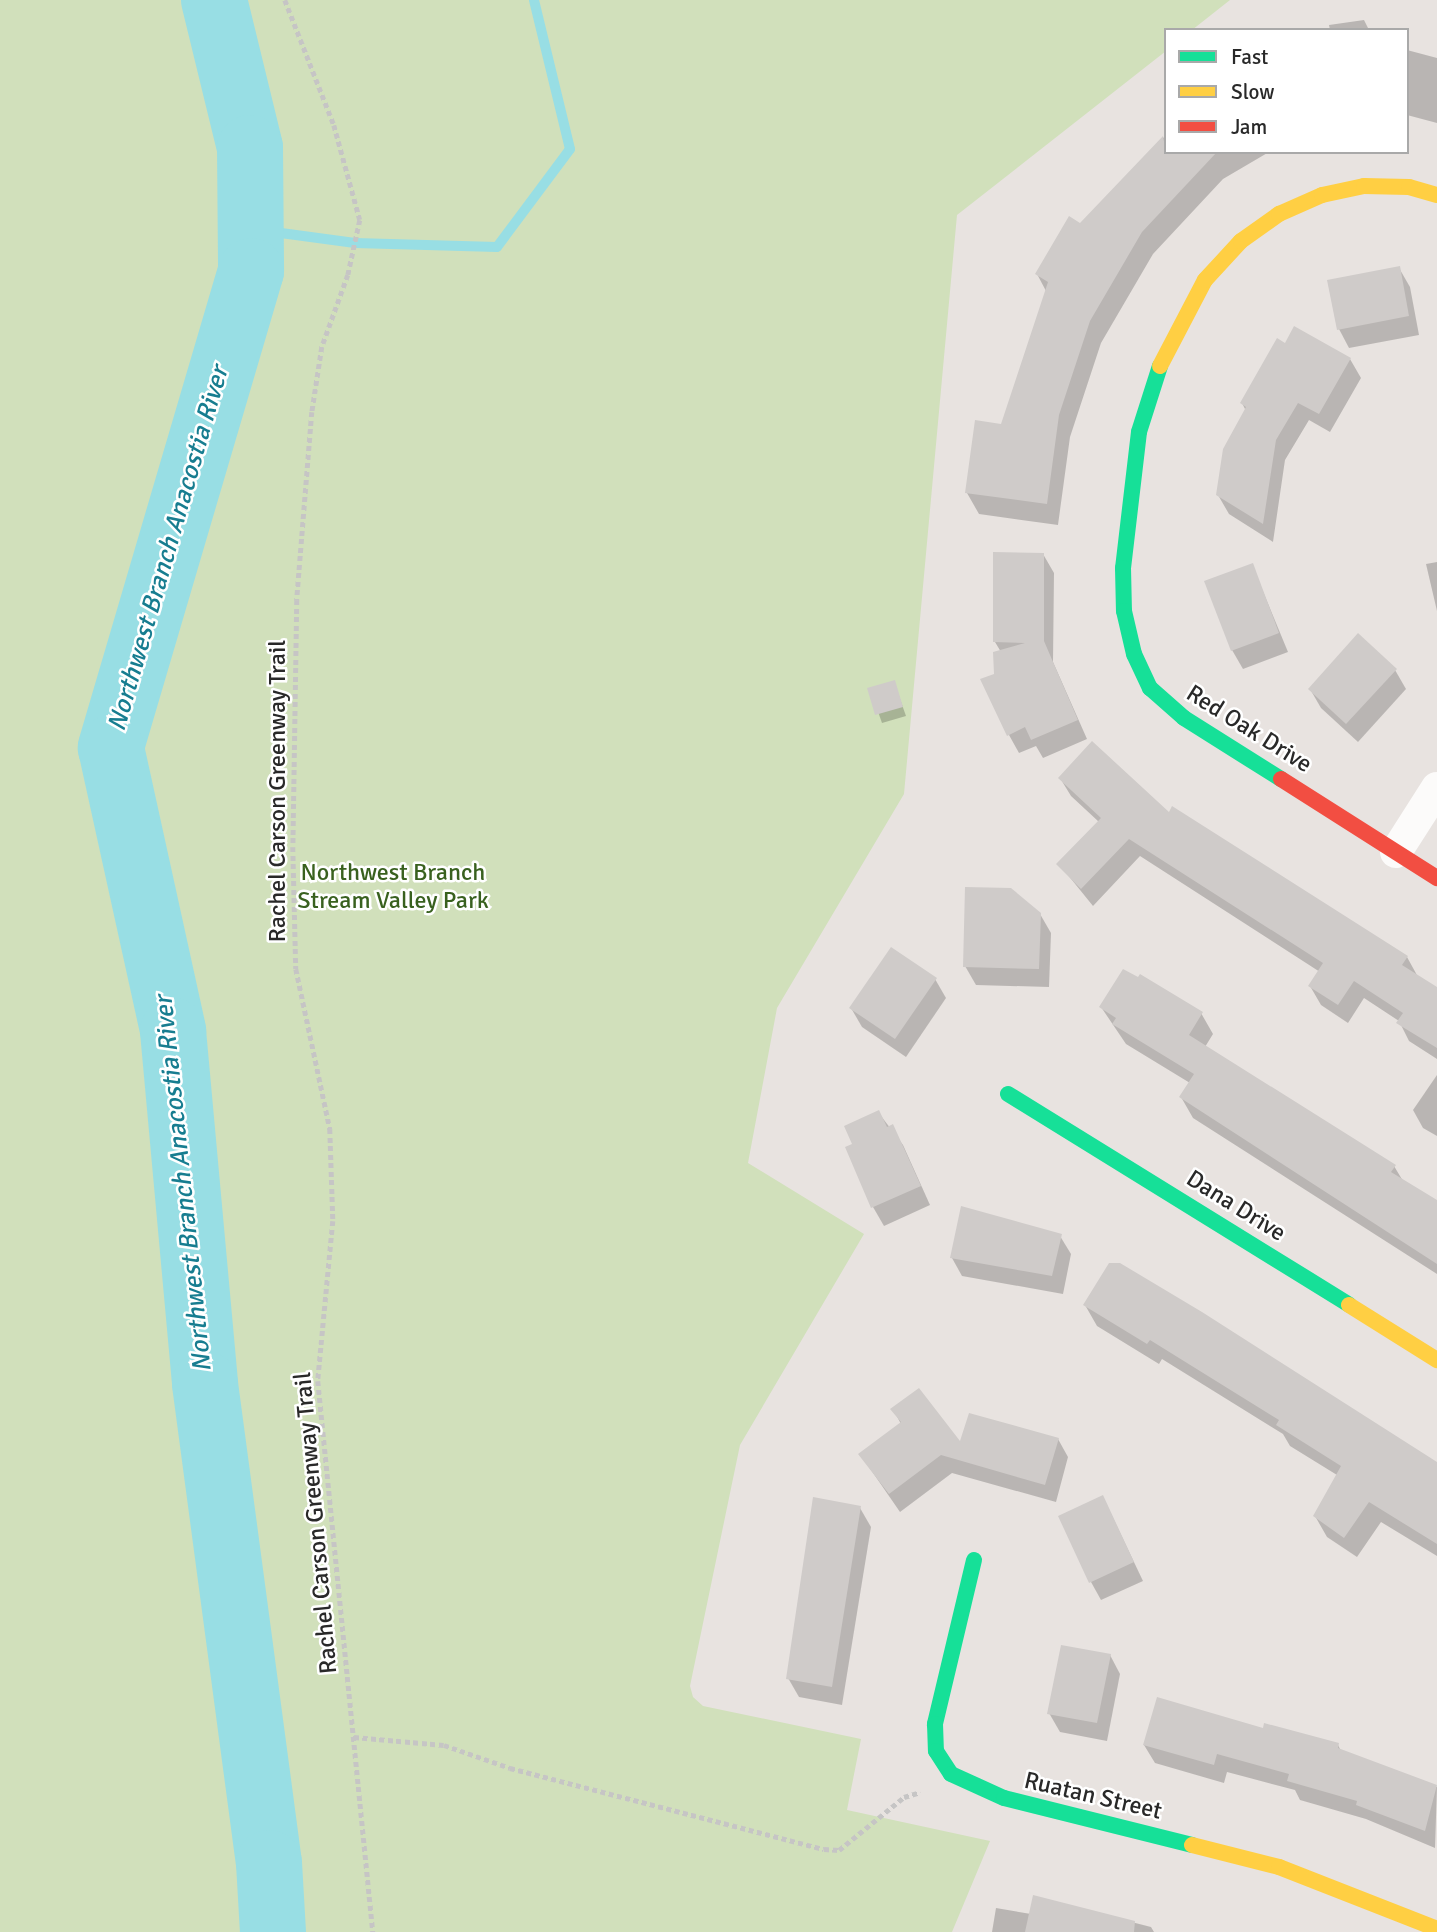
<!DOCTYPE html>
<html>
<head>
<meta charset="utf-8">
<style>
  body { margin:0 }
  #map { position:relative; width:1437px; height:1932px; overflow:hidden; background:#e8e3e0; font-family:Signika,sans-serif }
  div>[style] { position:absolute }
  .green>* { inset:0; background:#d1e0bb }
  .shadow>* { inset:0; background:#0003 }
  .stream>* { height:10px; margin:-5px; padding:0 5px; transform-origin:5px; border-radius:5px; background:#98dee4 }
  .river>* { height:66px; margin:-33px; padding:0 33px; transform-origin:33px; border-radius:33px; background:#98dee4 }
  .building>* { inset:0; background:#cfcbc9 }
  .path>* { height:4.5px; margin-top:-2.25px; transform-origin:0; background:repeating-linear-gradient(90deg,#c6c5c5 0 5px,transparent 0 8.5px) }
  .street>* { height:32px; margin:-16px; padding:0 16px; transform-origin:16px; border-radius:16px; background:#fcfbfa }
  .fast>* { height:16px; margin:-8px; padding:0 8px; transform-origin:8px; border-radius:8px; background:#16e098 }
  .slow>* { height:16px; margin:-8px; padding:0 8px; transform-origin:8px; border-radius:8px; background:#ffcf43 }
  .jam>* { height:16px; margin:-8px; padding:0 8px; transform-origin:8px; border-radius:8px; background:#f24e42 }
  span { translate:-50% -50%; white-space:nowrap; text-align:center; line-height:1.15; -webkit-text-stroke:5px #fff; paint-order:stroke }
  .street-label { font-size:24px; color:#292929 }
  .park-label { font-size:24px; color:#39611f }
  .water-label { font-size:26px; color:#177d90; font-style:italic }
  .legend { position:absolute; left:1164px; top:28px; width:245px; height:126px; box-sizing:border-box; background:#fff; border:2px solid #a9a9a9; margin:0; padding:9px 12px; list-style:none; font-size:21px; color:#292929 }
  .legend li { display:flex; align-items:center; gap:14px; height:35px }
  .legend b { width:35px; border:2px solid #a9a9a9 }
</style>
</head>
<body>
<div id="map">
  <div class="green">
    <div style="clip-path:polygon(0 0,1230px 0,1192px 30px,1166px 30px,1166px 51px,957px 215px,904px 794px,777px 1008px,748px 1163px,864px 1234px,740px 1445px,690px 1686px,693px 1697px,703px 1706px,861px 1739px,847px 1810px,990px 1841px,952px 1932px,0 1932px)"></div>
  </div>
  <div class="shadow">
    <div style="clip-path:polygon(1364px 20px,1369px 30px,1330px 30px,1329px 25px)"></div>
    <div style="clip-path:polygon(1407px 50px,1437px 58px,1437px 123px,1407px 115px)"></div>
    <div style="clip-path:polygon(1166px 135px,1166px 152px,1269px 152px,1223px 179px,1153px 254px,1101px 343px,1070px 437px,1058px 525px,979px 514px,967px 493px,1003px 426px,1046px 291px,1037px 274px)"></div>
    <div style="clip-path:polygon(1399px 268px,1410px 287px,1419px 335px,1349px 348px,1339px 329px)"></div>
    <div style="clip-path:polygon(1285px 345px,1350px 359px,1361px 378px,1330px 432px,1309px 420px,1285px 460px,1273px 542px,1229px 514px,1218px 495px,1246px 411px,1242px 403px)"></div>
    <div style="clip-path:polygon(1043px 554px,1054px 573px,1053px 662px,1087px 739px,1043px 758px,1036px 746px,1019px 753px,1009px 735px,995px 675px,1001px 652px,995px 642px)"></div>
    <div style="clip-path:polygon(1437px 562px,1437px 611px,1426px 564px)"></div>
    <div style="clip-path:polygon(1252px 565px,1288px 652px,1243px 669px,1232px 650px)"></div>
    <div style="clip-path:polygon(1395px 670px,1406px 689px,1358px 742px,1321px 708px,1310px 689px)"></div>
    <div style="clip-path:polygon(894px 682px,906px 716px,882px 723px,870px 689px)"></div>
    <div style="clip-path:polygon(1060px 778px,1169px 815px,1407px 957px,1418px 977px,1437px 989px,1437px 1059px,1409px 1041px,1399px 1021px,1364px 998px,1348px 1023px,1321px 1005px,1310px 986px,1320px 972px,1140px 856px,1093px 906px,1059px 864px,1099px 822px,1071px 796px)"></div>
    <div style="clip-path:polygon(1040px 914px,1051px 933px,1049px 987px,976px 985px,965px 966px)"></div>
    <div style="clip-path:polygon(935px 979px,946px 998px,906px 1057px,862px 1027px,851px 1008px)"></div>
    <div style="clip-path:polygon(1101px 1007px,1201px 1013px,1213px 1034px,1205px 1047px,1394px 1166px,1403px 1181px,1437px 1202px,1437px 1274px,1193px 1118px,1181px 1097px,1190px 1083px,1126px 1044px)"></div>
    <div style="clip-path:polygon(1437px 1075px,1437px 1136px,1423px 1128px,1413px 1110px)"></div>
    <div style="clip-path:polygon(878px 1112px,903px 1145px,930px 1205px,884px 1226px,873px 1207px,854px 1145px)"></div>
    <div style="clip-path:polygon(1060px 1236px,1071px 1254px,1063px 1294px,962px 1276px,952px 1258px)"></div>
    <div style="clip-path:polygon(1085px 1305px,1437px 1463px,1437px 1556px,1381px 1522px,1357px 1557px,1327px 1537px,1315px 1516px,1337px 1475px,1290px 1446px,1283px 1434px,1162px 1359px,1159px 1364px,1097px 1326px)"></div>
    <div style="clip-path:polygon(893px 1409px,961px 1445px,1058px 1439px,1068px 1457px,1056px 1502px,952px 1473px,900px 1512px,860px 1454px,901px 1424px)"></div>
    <div style="clip-path:polygon(1103px 1497px,1143px 1581px,1101px 1600px,1091px 1582px)"></div>
    <div style="clip-path:polygon(860px 1508px,871px 1527px,842px 1705px,799px 1697px,788px 1678px)"></div>
    <div style="clip-path:polygon(1110px 1655px,1120px 1674px,1107px 1741px,1060px 1732px,1049px 1713px)"></div>
    <div style="clip-path:polygon(1264px 1731px,1338px 1745px,1341px 1751px,1437px 1787px,1435px 1848px,1366px 1819px,1300px 1800px,1295px 1790px,1227px 1772px,1224px 1783px,1155px 1763px,1144px 1745px)"></div>
    <div style="clip-path:polygon(1034px 1897px,1151px 1927px,1154px 1932px,992px 1932px,996px 1908px,1031px 1914px)"></div>
  </div>
  <div class="stream">
    <div style="left:251px;top:229px;width:105px;rotate:7.7deg"></div>
    <div style="left:355px;top:243px;width:142px;rotate:1.6deg"></div>
    <div style="left:497px;top:247px;width:122px;rotate:-53.3deg"></div>
    <div style="left:570px;top:149px;width:153px;rotate:-103.6deg"></div>
  </div>
  <div class="river">
    <div style="left:214px;top:0;width:152px;rotate:76.3deg"></div>
    <div style="left:250px;top:148px;width:123px;rotate:89.5deg"></div>
    <div style="left:251px;top:271px;width:497px;rotate:106.4deg"></div>
    <div style="left:111px;top:748px;width:290px;rotate:77.6deg"></div>
    <div style="left:173px;top:1031px;width:354px;rotate:84.8deg"></div>
    <div style="left:205px;top:1384px;width:483px;rotate:82.4deg"></div>
    <div style="left:269px;top:1863px;width:69px;rotate:86.7deg"></div>
  </div>
  <div class="building">
    <div style="clip-path:polygon(1163px 136px,1166px 152px,1217px 152px,1142px 232px,1090px 321px,1059px 415px,1047px 504px,965px 493px,975px 420px,1001px 424px,1048px 282px,1035px 274px,1069px 216px,1080px 223px)"></div>
    <div style="clip-path:polygon(1400px 266px,1409px 316px,1337px 330px,1327px 280px)"></div>
    <div style="clip-path:polygon(1294px 326px,1351px 358px,1319px 414px,1298px 403px,1276px 440px,1263px 524px,1216px 495px,1223px 449px,1246px 407px,1240px 403px,1277px 338px,1285px 343px)"></div>
    <div style="clip-path:polygon(993px 552px,1044px 553px,1044px 641px,1078px 720px,1031px 740px,1025px 727px,1007px 736px,980px 679px,994px 674px,993px 652px,1025px 643px,993px 642px)"></div>
    <div style="clip-path:polygon(1253px 563px,1279px 633px,1231px 651px,1204px 581px)"></div>
    <div style="clip-path:polygon(1358px 633px,1397px 669px,1346px 724px,1308px 689px)"></div>
    <div style="clip-path:polygon(895px 680px,903px 707px,875px 715px,867px 688px)"></div>
    <div style="clip-path:polygon(1092px 741px,1169px 812px,1172px 806px,1408px 956px,1402px 965px,1437px 987px,1437px 1048px,1396px 1023px,1403px 1013px,1354px 981px,1338px 1005px,1308px 986px,1323px 963px,1129px 839px,1081px 889px,1056px 864px,1101px 818px,1058px 778px)"></div>
    <div style="clip-path:polygon(965px 887px,1011px 888px,1041px 913px,1039px 969px,963px 967px)"></div>
    <div style="clip-path:polygon(891px 947px,937px 978px,895px 1039px,849px 1008px)"></div>
    <div style="clip-path:polygon(1123px 969px,1138px 977px,1140px 974px,1203px 1012px,1189px 1035px,1396px 1165px,1391px 1172px,1437px 1200px,1437px 1264px,1179px 1097px,1194px 1074px,1112px 1024px,1116px 1018px,1099px 1007px)"></div>
    <div style="clip-path:polygon(879px 1110px,887px 1127px,893px 1124px,921px 1186px,871px 1208px,845px 1147px,852px 1144px,844px 1126px)"></div>
    <div style="clip-path:polygon(961px 1206px,1062px 1234px,1052px 1276px,950px 1258px)"></div>
    <div style="clip-path:polygon(1109px 1263px,1120px 1263px,1202px 1312px,1437px 1462px,1437px 1544px,1369px 1502px,1344px 1538px,1313px 1516px,1341px 1466px,1276px 1425px,1279px 1420px,1150px 1340px,1147px 1344px,1083px 1305px)"></div>
    <div style="clip-path:polygon(919px 1388px,960px 1441px,969px 1413px,1059px 1438px,1045px 1485px,941px 1455px,889px 1494px,858px 1454px,901px 1422px,890px 1409px)"></div>
    <div style="clip-path:polygon(1103px 1495px,1134px 1562px,1089px 1583px,1058px 1516px)"></div>
    <div style="clip-path:polygon(813px 1497px,861px 1506px,832px 1687px,786px 1679px)"></div>
    <div style="clip-path:polygon(1061px 1645px,1111px 1654px,1097px 1723px,1047px 1714px)"></div>
    <div style="clip-path:polygon(1157px 1697px,1263px 1728px,1264px 1723px,1339px 1743px,1338px 1748px,1437px 1785px,1425px 1831px,1356px 1805px,1357px 1801px,1287px 1781px,1289px 1774px,1217px 1754px,1214px 1765px,1143px 1745px)"></div>
    <div style="clip-path:polygon(1033px 1895px,1135px 1921px,1134px 1932px,1025px 1932px)"></div>
  </div>
  <div class="path">
    <div style="left:285px;top:0;width:134px;rotate:68.6deg"></div>
    <div style="left:334px;top:125px;width:98px;rotate:74.7deg"></div>
    <div style="left:360px;top:220px;width:56px;rotate:102.3deg"></div>
    <div style="left:348px;top:275px;width:77px;rotate:109.9deg"></div>
    <div style="left:322px;top:347px;width:66px;rotate:98.7deg"></div>
    <div style="left:312px;top:412px;width:189px;rotate:94.6deg"></div>
    <div style="left:297px;top:600px;width:247px;rotate:90.9deg"></div>
    <div style="left:293px;top:847px;width:122px;rotate:88.6deg"></div>
    <div style="left:296px;top:969px;width:164px;rotate:78deg"></div>
    <div style="left:330px;top:1129px;width:92px;rotate:88.1deg"></div>
    <div style="left:333px;top:1221px;width:161px;rotate:95.4deg"></div>
    <div style="left:318px;top:1381px;width:554px;rotate:84.3deg"></div>
    <div style="left:354px;top:1737px;width:90px;rotate:5.1deg"></div>
    <div style="left:444px;top:1745px;width:70px;rotate:19.2deg"></div>
    <div style="left:510px;top:1768px;width:324px;rotate:14.5deg"></div>
    <div style="left:824px;top:1849px;width:15px;rotate:4deg"></div>
    <div style="left:839px;top:1850px;width:84px;rotate:-39.2deg"></div>
    <div style="left:904px;top:1797px;width:17px;rotate:-17deg"></div>
  </div>
  <div class="street">
    <div style="left:1396px;top:852px;width:76px;rotate:-57.4deg"></div>
  </div>
  <div class="fast">
    <div style="left:1160px;top:366px;width:69px;rotate:107.7deg"></div>
    <div style="left:1139px;top:432px;width:137px;rotate:96.7deg"></div>
    <div style="left:1123px;top:568px;width:43px;rotate:88.7deg"></div>
    <div style="left:1124px;top:611px;width:44px;rotate:76.9deg"></div>
    <div style="left:1134px;top:654px;width:38px;rotate:65deg"></div>
    <div style="left:1150px;top:688px;width:45px;rotate:41.4deg"></div>
    <div style="left:1184px;top:718px;width:115px;rotate:32.2deg"></div>
    <div style="left:1008px;top:1094px;width:401px;rotate:31.7deg"></div>
    <div style="left:974px;top:1560px;width:169px;rotate:103.4deg"></div>
    <div style="left:935px;top:1724px;width:27px;rotate:88deg"></div>
    <div style="left:936px;top:1751px;width:27px;rotate:57deg"></div>
    <div style="left:951px;top:1774px;width:58px;rotate:24.4deg"></div>
    <div style="left:1004px;top:1798px;width:194px;rotate:14deg"></div>
  </div>
  <div class="slow">
    <div style="left:1160px;top:366px;width:97px;rotate:-62.4deg"></div>
    <div style="left:1205px;top:280px;width:53px;rotate:-47.3deg"></div>
    <div style="left:1241px;top:241px;width:47px;rotate:-35.4deg"></div>
    <div style="left:1279px;top:214px;width:47px;rotate:-23.8deg"></div>
    <div style="left:1322px;top:195px;width:43px;rotate:-12.1deg"></div>
    <div style="left:1364px;top:186px;width:45px;rotate:1.3deg"></div>
    <div style="left:1409px;top:187px;width:29px;rotate:16deg"></div>
    <div style="left:1349px;top:1305px;width:104px;rotate:32deg"></div>
    <div style="left:1192px;top:1845px;width:90px;rotate:14.2deg"></div>
    <div style="left:1279px;top:1867px;width:170px;rotate:21.4deg"></div>
  </div>
  <div class="jam">
    <div style="left:1281px;top:779px;width:185px;rotate:32.4deg"></div>
  </div>
  <div class="street-label">
    <span style="left:1249px;top:729px;rotate:32deg">Red Oak Drive</span>
    <span style="left:278px;top:791px;rotate:-90deg">Rachel Carson Greenway Trail</span>
    <span style="left:1236px;top:1206px;rotate:32deg">Dana Drive</span>
    <span style="left:316px;top:1523px;rotate:-95deg">Rachel Carson Greenway Trail</span>
    <span style="left:1093px;top:1796px;rotate:13deg">Ruatan Street</span>
  </div>
  <div class="park-label">
    <span style="left:393px;top:887px">Northwest Branch<br>Stream Valley Park</span>
  </div>
  <div class="water-label">
    <span style="left:169px;top:549px;rotate:-74deg">Northwest Branch Anacostia River</span>
    <span style="left:184px;top:1184px;rotate:-96deg">Northwest Branch Anacostia River</span>
  </div>
  <ul class="legend">
  <li><b style="height:9px;background:#16e098"></b>Fast</li>
  <li><b style="height:9px;background:#ffcf43"></b>Slow</li>
  <li><b style="height:9px;background:#f24e42"></b>Jam</li>
  </ul>
</div>
</body>
</html>
